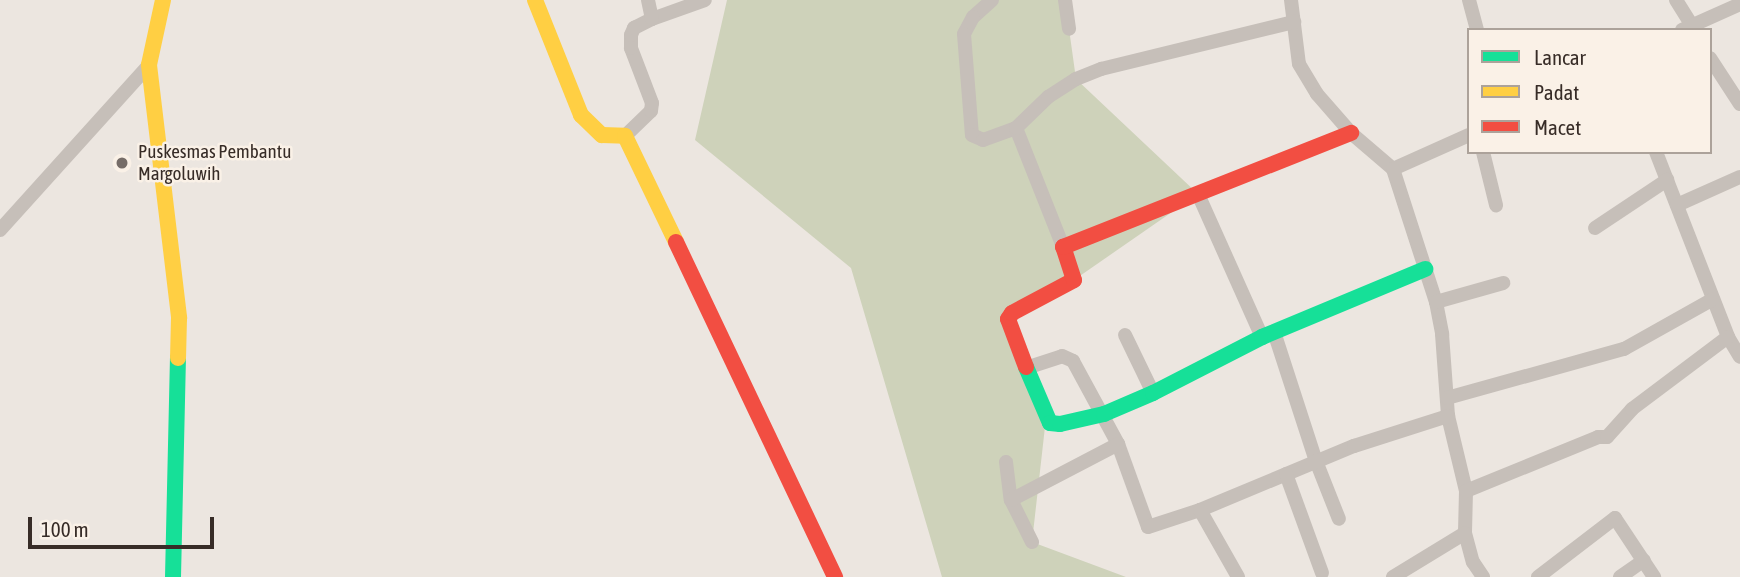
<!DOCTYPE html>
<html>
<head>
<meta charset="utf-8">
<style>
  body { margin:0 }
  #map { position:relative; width:1740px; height:577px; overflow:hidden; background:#ece6e0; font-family:"Asap Condensed",sans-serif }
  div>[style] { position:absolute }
  .green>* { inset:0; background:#ced2ba }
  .street>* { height:14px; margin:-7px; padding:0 7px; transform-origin:7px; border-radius:7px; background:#c6bfb9 }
  .fast>* { height:16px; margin:-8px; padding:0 8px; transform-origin:8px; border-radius:8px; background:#16e098 }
  .slow>* { height:16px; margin:-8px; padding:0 8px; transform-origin:8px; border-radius:8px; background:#ffcf43 }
  .jam>* { height:16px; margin:-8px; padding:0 8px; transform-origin:8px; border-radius:8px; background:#f24e42 }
  .dots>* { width:19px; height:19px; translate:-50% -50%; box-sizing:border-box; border:4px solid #faf1e7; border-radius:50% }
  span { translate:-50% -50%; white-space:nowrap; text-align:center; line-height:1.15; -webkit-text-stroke:5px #faf1e7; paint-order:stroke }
  .poi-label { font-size:19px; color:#372c27 }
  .left { translate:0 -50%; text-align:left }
  .legend { position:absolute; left:1467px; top:28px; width:245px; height:126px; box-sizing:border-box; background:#faf1e7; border:2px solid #aca29a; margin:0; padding:9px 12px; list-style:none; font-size:21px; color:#372c27 }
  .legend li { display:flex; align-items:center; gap:14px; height:35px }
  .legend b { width:35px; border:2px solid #aca29a }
  .scale { position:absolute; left:28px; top:517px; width:186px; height:32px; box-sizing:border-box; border:4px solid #372c27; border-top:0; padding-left:9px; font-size:21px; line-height:24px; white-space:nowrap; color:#372c27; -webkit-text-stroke:5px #faf1e7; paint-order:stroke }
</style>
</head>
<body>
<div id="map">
  <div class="green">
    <div style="clip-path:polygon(727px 0,1065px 0,1076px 79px,1198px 194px,1074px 280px,1012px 313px,1046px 418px,1032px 542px,1126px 577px,942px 577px,851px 268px,695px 140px)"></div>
  </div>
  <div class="street">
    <div style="left:992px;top:0;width:25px;rotate:138deg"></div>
    <div style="left:973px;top:17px;width:19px;rotate:118deg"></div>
    <div style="left:964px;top:34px;width:101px;rotate:85.5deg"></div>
    <div style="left:972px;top:135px;width:12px;rotate:24deg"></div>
    <div style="left:983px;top:140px;width:35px;rotate:-20deg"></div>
    <div style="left:1016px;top:128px;width:128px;rotate:68.4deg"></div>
    <div style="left:1065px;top:0;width:29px;rotate:82deg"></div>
    <div style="left:1291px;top:0;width:64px;rotate:82.9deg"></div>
    <div style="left:1299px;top:64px;width:35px;rotate:59deg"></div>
    <div style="left:1317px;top:94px;width:52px;rotate:48.9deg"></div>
    <div style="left:1351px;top:133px;width:55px;rotate:40.6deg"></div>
    <div style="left:1469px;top:0;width:31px;rotate:75deg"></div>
    <div style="left:1676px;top:0;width:36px;rotate:58deg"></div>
    <div style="left:652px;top:19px;width:56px;rotate:-19.7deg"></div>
    <div style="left:1682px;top:30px;width:64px;rotate:-24.1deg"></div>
    <div style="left:1710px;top:58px;width:55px;rotate:56.9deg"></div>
    <div style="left:1016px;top:128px;width:45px;rotate:-44.1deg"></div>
    <div style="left:1048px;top:97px;width:33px;rotate:-33deg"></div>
    <div style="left:1076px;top:79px;width:27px;rotate:-22deg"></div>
    <div style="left:1101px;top:69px;width:199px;rotate:-13.7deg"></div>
    <div style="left:1469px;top:135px;width:83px;rotate:155.9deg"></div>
    <div style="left:1393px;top:169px;width:140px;rotate:72.1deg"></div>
    <div style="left:1436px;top:302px;width:33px;rotate:79deg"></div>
    <div style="left:1442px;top:334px;width:82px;rotate:85.8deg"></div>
    <div style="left:1448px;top:416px;width:77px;rotate:76.5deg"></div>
    <div style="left:1466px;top:491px;width:42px;rotate:91.4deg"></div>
    <div style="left:1465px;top:533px;width:30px;rotate:75deg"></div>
    <div style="left:1473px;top:562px;width:18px;rotate:56deg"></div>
    <div style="left:625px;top:136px;width:36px;rotate:-44deg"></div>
    <div style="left:651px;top:111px;width:8px;rotate:-83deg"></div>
    <div style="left:652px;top:103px;width:59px;rotate:-110.9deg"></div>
    <div style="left:631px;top:48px;width:13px;rotate:-90deg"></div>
    <div style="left:631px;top:35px;width:8px;rotate:-67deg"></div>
    <div style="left:634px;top:28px;width:20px;rotate:-27deg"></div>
    <div style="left:652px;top:19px;width:19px;rotate:-102deg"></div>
    <div style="left:1483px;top:152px;width:55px;rotate:76.2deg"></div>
    <div style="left:1656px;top:152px;width:199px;rotate:68.7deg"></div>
    <div style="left:1728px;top:337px;width:23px;rotate:59deg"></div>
    <div style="left:1198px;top:194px;width:157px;rotate:65.9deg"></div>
    <div style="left:1677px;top:205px;width:69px;rotate:-24deg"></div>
    <div style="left:1595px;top:228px;width:87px;rotate:-33.7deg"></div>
    <div style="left:0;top:230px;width:222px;rotate:-47.9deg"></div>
    <div style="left:1436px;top:302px;width:70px;rotate:-15.8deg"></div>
    <div style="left:1274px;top:332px;width:136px;rotate:72deg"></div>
    <div style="left:1316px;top:461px;width:62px;rotate:68.4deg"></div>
    <div style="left:1125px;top:335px;width:64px;rotate:64.2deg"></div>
    <div style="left:1026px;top:368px;width:38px;rotate:-18deg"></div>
    <div style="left:1062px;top:356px;width:12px;rotate:24deg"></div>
    <div style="left:1073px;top:361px;width:94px;rotate:61.5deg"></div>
    <div style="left:1118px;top:444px;width:88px;rotate:70.1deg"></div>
    <div style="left:1148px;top:527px;width:55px;rotate:-18.1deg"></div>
    <div style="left:1200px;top:510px;width:167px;rotate:-22.6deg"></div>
    <div style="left:1354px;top:446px;width:99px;rotate:-17.7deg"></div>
    <div style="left:1447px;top:398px;width:184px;rotate:-15.5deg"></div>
    <div style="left:1624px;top:349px;width:102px;rotate:-29.3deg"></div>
    <div style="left:1006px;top:462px;width:38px;rotate:83deg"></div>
    <div style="left:1011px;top:500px;width:47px;rotate:63.4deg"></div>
    <div style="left:1286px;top:474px;width:105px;rotate:70deg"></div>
    <div style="left:1466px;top:491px;width:143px;rotate:-22.2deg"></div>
    <div style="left:1598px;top:437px;width:9px"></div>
    <div style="left:1607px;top:437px;width:38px;rotate:-48deg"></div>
    <div style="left:1632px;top:409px;width:120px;rotate:-36.9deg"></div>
    <div style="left:1011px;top:500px;width:121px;rotate:-27.6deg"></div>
    <div style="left:1200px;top:510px;width:77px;rotate:60.4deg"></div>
    <div style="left:1393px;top:577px;width:84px;rotate:-31.4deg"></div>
    <div style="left:1538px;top:577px;width:97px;rotate:-37.5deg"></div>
    <div style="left:1615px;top:518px;width:71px;rotate:56.5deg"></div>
    <div style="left:1620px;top:577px;width:29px;rotate:-35deg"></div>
  </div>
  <div class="fast">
    <div style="left:1026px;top:367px;width:61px;rotate:66.8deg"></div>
    <div style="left:1050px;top:423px;width:10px;rotate:6deg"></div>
    <div style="left:1060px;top:424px;width:45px;rotate:-12.8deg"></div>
    <div style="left:1104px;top:414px;width:53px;rotate:-23.2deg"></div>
    <div style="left:1153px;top:393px;width:123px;rotate:-27.2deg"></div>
    <div style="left:1262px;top:337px;width:177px;rotate:-22.6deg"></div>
    <div style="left:173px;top:577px;width:219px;rotate:-88.7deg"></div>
  </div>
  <div class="slow">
    <div style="left:163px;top:0;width:66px;rotate:102.2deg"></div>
    <div style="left:149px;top:65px;width:255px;rotate:83.2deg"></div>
    <div style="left:179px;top:318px;width:40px;rotate:91.4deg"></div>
    <div style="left:535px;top:0;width:124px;rotate:68.2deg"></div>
    <div style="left:581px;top:115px;width:29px;rotate:44deg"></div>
    <div style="left:602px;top:135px;width:23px;rotate:2deg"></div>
    <div style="left:625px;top:136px;width:118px;rotate:64.3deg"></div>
  </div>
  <div class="jam">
    <div style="left:676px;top:242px;width:371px;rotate:64.6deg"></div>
    <div style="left:1026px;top:367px;width:51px;rotate:-110.6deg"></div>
    <div style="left:1008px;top:319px;width:7px;rotate:-56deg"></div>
    <div style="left:1012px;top:313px;width:70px;rotate:-28deg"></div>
    <div style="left:1074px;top:280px;width:35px;rotate:-108deg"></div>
    <div style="left:1063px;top:247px;width:310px;rotate:-21.6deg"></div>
  </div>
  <div class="dots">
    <div style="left:122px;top:163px;background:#766d68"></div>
  </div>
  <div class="poi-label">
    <span class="left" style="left:138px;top:163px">Puskesmas Pembantu<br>Margoluwih</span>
  </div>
  <ul class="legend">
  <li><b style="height:9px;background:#16e098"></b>Lancar</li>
  <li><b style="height:9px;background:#ffcf43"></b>Padat</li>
  <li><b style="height:9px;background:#f24e42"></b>Macet</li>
  </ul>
  <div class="scale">100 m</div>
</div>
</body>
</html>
